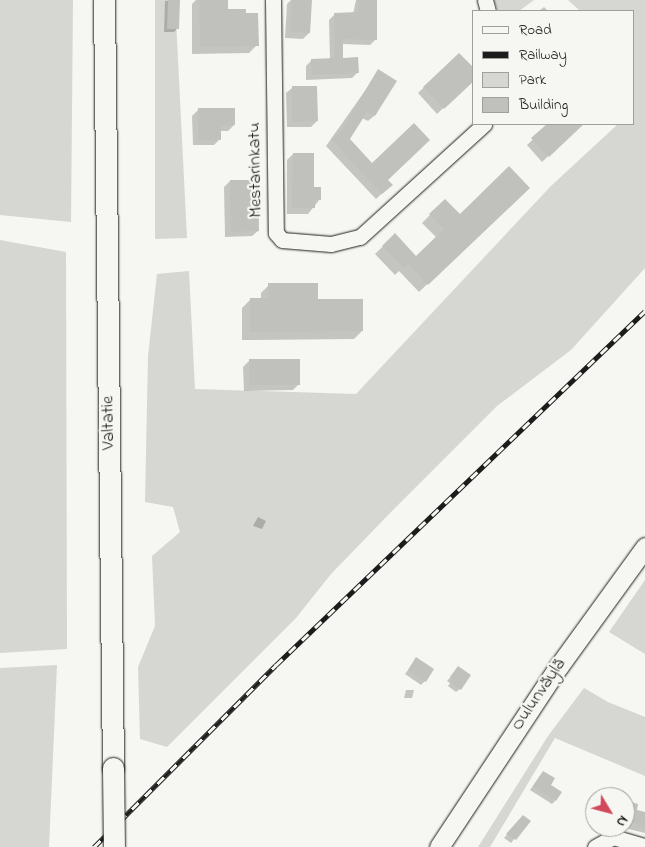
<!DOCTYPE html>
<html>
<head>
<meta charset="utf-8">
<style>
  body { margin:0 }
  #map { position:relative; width:645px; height:847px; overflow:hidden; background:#f6f6f2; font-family:"Indie Flower",sans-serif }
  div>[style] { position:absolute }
  .green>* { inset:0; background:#d6d6d2 }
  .shadow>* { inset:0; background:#0003 }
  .building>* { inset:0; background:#c0c0bd }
  .roads { filter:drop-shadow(0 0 1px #1c1c1c) drop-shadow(0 0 1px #1c1c1c) }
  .minor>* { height:15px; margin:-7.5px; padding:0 7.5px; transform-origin:7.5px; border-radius:7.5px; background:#f6f6f2 }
  .major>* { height:19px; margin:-9.5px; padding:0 9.5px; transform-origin:9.5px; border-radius:9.5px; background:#f6f6f2 }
  .highway>* { height:21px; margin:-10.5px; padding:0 10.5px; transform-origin:10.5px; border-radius:10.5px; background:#f6f6f2 }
  .rail>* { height:5px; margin-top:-2.5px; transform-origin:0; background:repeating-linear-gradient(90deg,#f6f6f2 0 9px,#1c1c1c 0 18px); box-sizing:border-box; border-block:1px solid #1c1c1c }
  .bridges { filter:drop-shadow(0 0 1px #1c1c1c) drop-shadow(0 0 1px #1c1c1c) }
  .highway-bridge>* { height:21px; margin:-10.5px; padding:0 10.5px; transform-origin:10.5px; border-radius:10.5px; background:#f6f6f2 }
  span { translate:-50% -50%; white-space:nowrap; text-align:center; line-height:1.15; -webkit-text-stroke:4.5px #f6f6f2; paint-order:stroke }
  .street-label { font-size:18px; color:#1c1c1c }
  .legend { position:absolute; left:472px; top:10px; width:162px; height:115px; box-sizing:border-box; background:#f6f6f2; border:1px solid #9f9f9c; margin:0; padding:6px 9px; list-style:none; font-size:15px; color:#1c1c1c }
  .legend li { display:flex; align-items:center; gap:10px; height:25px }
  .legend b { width:25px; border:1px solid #9f9f9c }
  .north { position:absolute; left:585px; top:787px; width:50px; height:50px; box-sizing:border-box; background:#f6f6f2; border:1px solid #9f9f9c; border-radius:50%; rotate:127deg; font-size:14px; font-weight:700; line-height:20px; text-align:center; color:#1c1c1c }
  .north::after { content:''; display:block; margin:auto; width:18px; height:22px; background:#d1495b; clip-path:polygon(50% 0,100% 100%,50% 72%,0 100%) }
</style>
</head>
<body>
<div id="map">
  <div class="green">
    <div style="clip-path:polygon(0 0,73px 0,71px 222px,0 215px)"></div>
    <div style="clip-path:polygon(155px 0,175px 0,187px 238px,155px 239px)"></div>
    <div style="clip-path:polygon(494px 0,534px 0,519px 11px,498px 11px)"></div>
    <div style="clip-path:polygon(568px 0,645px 0,645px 268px,571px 350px,497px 406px,394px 509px,331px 574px,296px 618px,167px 747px,140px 739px,138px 667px,155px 626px,152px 556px,180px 532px,173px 507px,145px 502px,148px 356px,157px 274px,189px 271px,195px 389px,356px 394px,551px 186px,618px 124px,634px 124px,634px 11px,580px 11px)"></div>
    <div style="clip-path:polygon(0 240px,66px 252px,67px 649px,0 653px)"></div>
    <div style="clip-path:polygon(645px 580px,645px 654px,609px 632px)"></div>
    <div style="clip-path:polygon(57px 665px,49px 847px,0 847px,0 668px)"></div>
    <div style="clip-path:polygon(584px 688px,608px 702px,645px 717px,645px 776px,555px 738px,490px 847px,478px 847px,548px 736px)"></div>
  </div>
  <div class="shadow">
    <div style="clip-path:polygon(179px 0,177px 29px,174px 32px,164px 32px,165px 1px)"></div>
    <div style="clip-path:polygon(196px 0,227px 0,227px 10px,257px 45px,249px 53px,192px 54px,192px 4px)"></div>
    <div style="clip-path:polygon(291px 0,311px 0,309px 33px,303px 39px,285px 38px,287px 4px)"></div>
    <div style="clip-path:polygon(356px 0,376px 0,376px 39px,370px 45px,342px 44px,342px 59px,358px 72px,352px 78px,306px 80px,306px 66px,311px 61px,330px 60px,329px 20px,335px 14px,353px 14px)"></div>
    <div style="clip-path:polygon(544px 7px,548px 11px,539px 11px)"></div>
    <div style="clip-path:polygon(459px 54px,474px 79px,437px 114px,418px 93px)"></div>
    <div style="clip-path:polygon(379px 71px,374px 116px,368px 121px,362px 118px,349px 139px,391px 185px,376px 199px,326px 146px)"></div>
    <div style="clip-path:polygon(292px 88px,317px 121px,311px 127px,287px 127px,286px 93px)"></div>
    <div style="clip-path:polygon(198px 110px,234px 125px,228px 131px,220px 131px,220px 139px,214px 145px,193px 145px,192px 116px)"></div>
    <div style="clip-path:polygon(549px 124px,582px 124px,542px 162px,527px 145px)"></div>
    <div style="clip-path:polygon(293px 154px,320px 199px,308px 214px,287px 214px,287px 160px)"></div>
    <div style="clip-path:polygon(230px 181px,258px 231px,252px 236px,225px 237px,224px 187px)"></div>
    <div style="clip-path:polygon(528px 188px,419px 292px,399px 271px,395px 275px,375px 254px,395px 235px,416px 258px,437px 238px,422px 223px,445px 200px,460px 216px)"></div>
    <div style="clip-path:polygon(269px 285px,317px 300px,362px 331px,354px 339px,242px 340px,242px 308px,250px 300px,261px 300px,261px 293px)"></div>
    <div style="clip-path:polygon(249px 361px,299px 384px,293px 390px,244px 391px,243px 367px)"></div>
    <div style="clip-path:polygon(258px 517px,266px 521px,262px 529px,253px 526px)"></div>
    <div style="clip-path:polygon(416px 659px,425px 681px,421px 685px,405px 674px)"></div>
    <div style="clip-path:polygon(458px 668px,460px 689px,456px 692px,448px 686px,450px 683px,447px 681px)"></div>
    <div style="clip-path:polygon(406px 690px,414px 690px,412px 698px,404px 698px)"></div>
    <div style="clip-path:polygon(540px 776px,549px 785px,555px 801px,552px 804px,530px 790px)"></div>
    <div style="clip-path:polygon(625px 802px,635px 811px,645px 813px,645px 833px,620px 827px,625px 827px)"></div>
    <div style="clip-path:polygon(519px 821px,529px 821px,511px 843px,504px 838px)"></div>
  </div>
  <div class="building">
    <div style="clip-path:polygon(168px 0,180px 0,179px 29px,167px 29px)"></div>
    <div style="clip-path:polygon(199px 0,228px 0,228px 9px,246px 9px,246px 13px,258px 13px,259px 46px,200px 47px)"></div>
    <div style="clip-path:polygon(292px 0,312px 0,310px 33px,290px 32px)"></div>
    <div style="clip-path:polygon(358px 0,377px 0,377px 40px,343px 39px,343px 58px,358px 57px,359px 73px,311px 75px,311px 59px,335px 58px,334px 13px,358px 12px)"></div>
    <div style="clip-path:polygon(459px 53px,474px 68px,474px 81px,444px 109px,423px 87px)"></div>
    <div style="clip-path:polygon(378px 69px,397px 81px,375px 116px,367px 112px,350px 139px,372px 163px,414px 123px,430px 140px,388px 180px,393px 185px,382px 194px,331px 139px,341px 131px)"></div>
    <div style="clip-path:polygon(292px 86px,317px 86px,318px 121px,292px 122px)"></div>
    <div style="clip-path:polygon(198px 108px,235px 108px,235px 125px,221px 126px,221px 140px,198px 140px)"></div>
    <div style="clip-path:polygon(547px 124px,584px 124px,549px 157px,531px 138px)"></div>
    <div style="clip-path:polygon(293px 153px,314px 153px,314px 187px,321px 187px,321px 200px,315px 200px,315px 208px,292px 208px)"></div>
    <div style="clip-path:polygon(509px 166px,530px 188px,428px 285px,408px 264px,404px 268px,382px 246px,395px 233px,416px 256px,444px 229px,429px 214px,445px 199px,460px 214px)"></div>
    <div style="clip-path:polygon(230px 180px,258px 180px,259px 231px,231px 232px)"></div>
    <div style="clip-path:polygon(268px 283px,318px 283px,318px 299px,363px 299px,363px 331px,250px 332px,250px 298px,268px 298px)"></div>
    <div style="clip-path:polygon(249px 359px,300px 359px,300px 385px,249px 385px)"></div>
    <div style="clip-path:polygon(416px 657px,434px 669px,426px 682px,408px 670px)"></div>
    <div style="clip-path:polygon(458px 666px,471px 675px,461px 690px,450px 682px,453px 679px,450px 677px)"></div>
    <div style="clip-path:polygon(543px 771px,555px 778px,551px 785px,562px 792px,556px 801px,533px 786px)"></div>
    <div style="clip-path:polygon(625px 800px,638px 804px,637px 810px,645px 812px,645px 826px,625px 821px)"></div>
    <div style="clip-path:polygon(523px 815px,531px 821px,516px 840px,506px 834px)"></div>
  </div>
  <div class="roads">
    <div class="minor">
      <div style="left:273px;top:0;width:233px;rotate:89.3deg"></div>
      <div style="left:276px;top:233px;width:9px;rotate:49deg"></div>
      <div style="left:282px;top:240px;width:49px;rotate:4.7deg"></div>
      <div style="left:331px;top:244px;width:30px;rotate:-14deg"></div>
      <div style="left:360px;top:237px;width:168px;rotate:-42.3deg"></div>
      <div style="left:485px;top:0;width:11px;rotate:75deg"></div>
      <div style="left:595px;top:847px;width:21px;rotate:-29deg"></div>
      <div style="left:613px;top:837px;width:33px;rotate:16deg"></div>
    </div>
    <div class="major">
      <div style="left:439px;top:847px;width:217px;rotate:-56.5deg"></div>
      <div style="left:559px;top:666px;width:147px;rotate:-54.1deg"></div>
    </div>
    <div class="highway">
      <div style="left:104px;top:0;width:768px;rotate:89.33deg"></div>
    </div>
  </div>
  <div class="rail">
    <div style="left:94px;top:847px;width:257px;rotate:-45deg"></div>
    <div style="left:276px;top:665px;width:511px;rotate:-43.81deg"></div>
  </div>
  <div class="bridges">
    <div class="highway-bridge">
      <div style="left:113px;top:768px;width:79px;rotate:89.3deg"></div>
    </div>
  </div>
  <div class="street-label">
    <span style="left:256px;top:170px;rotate:-91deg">Mestarinkatu</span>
    <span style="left:109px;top:423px;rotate:-91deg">Valtatie</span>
    <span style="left:539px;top:695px;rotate:-56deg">Oulunväylä</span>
  </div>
  <ul class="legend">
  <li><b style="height:6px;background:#f6f6f2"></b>Road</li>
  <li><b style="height:6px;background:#1c1c1c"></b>Railway</li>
  <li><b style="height:14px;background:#d6d6d2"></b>Park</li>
  <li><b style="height:14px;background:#c0c0bd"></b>Building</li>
  </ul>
  <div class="north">N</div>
</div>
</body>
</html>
